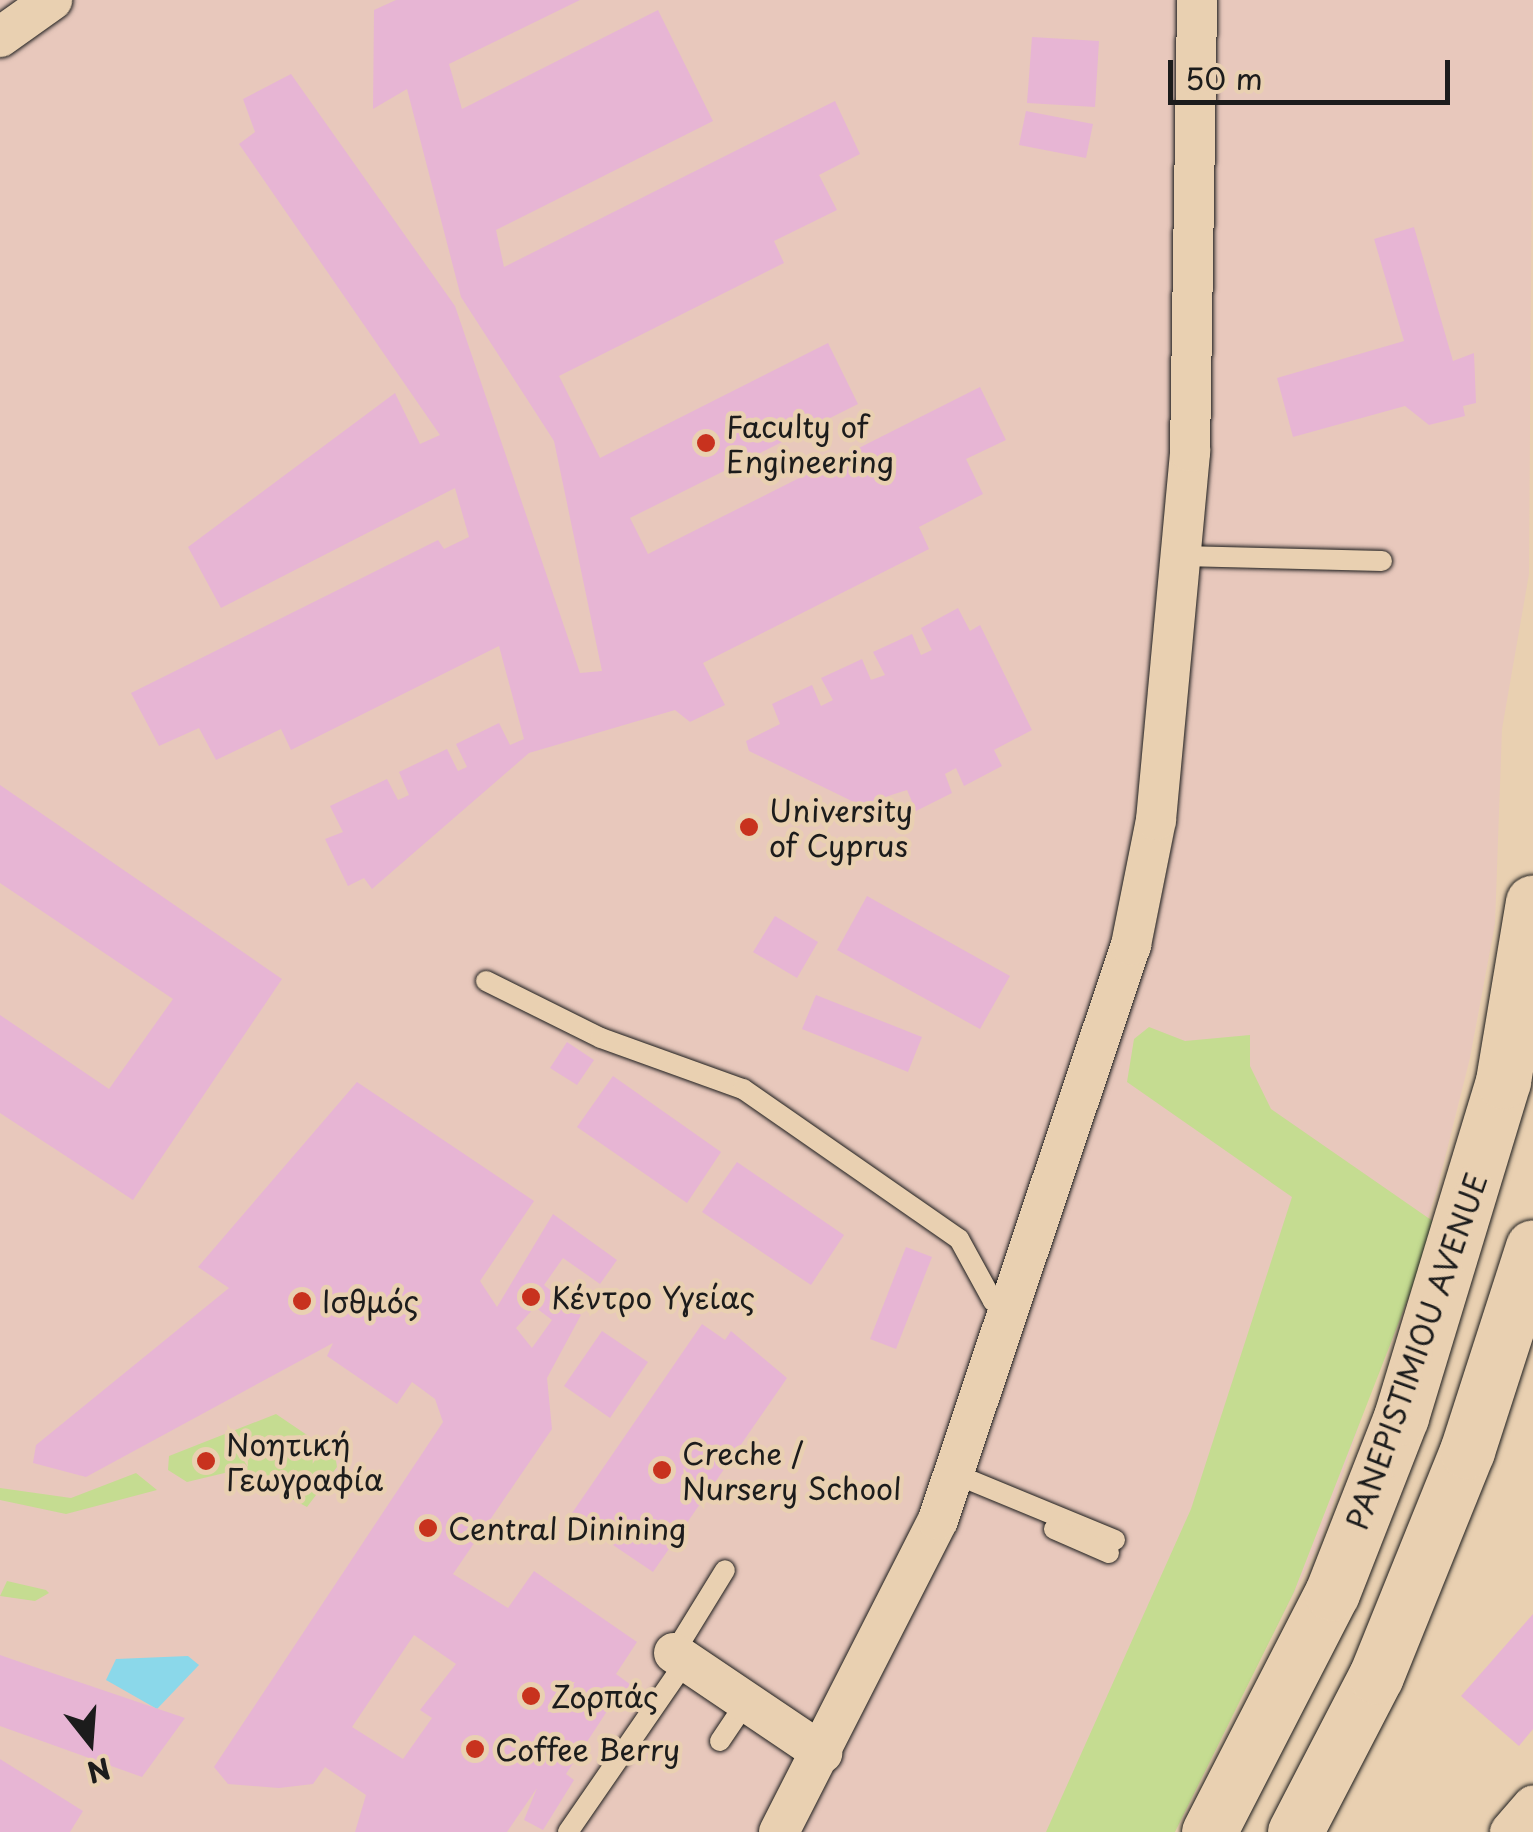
<!DOCTYPE html>
<html>
<head>
<meta charset="utf-8">
<style>
  body { margin:0 }
  #map { position:relative; width:1533px; height:1832px; overflow:hidden; background:#e9d0b1; font-family:"Playpen Sans",sans-serif }
  div>[style] { position:absolute }
  .built>* { inset:0; background:#e8c8bc }
  .green>* { inset:0; background:#c5dc91 }
  .water>* { inset:0; background:#8bd8ea }
  .building>* { inset:0; background:#e7b5d4 }
  .roads { filter:drop-shadow(0 0 2px #1c1c1c) drop-shadow(0 0 2px #1c1c1c) }
  .lane>* { height:20px; margin:-10px; padding:0 10px; transform-origin:10px; border-radius:10px; background:#e9d0b1 }
  .street>* { height:40px; margin:-20px; padding:0 20px; transform-origin:20px; border-radius:20px; background:#e9d0b1 }
  .secondary>* { height:55px; margin:-27.5px; padding:0 27.5px; transform-origin:27.5px; border-radius:27.5px; background:#e9d0b1 }
  .dots>* { width:28px; height:28px; translate:-50% -50%; box-sizing:border-box; border:5px solid #e9d0b1; border-radius:50% }
  span { translate:-50% -50%; white-space:nowrap; text-align:center; line-height:1.15; -webkit-text-stroke:9px #e9d0b1; paint-order:stroke }
  .poi-label { font-size:30px; color:#1c1c1c }
  .left { translate:0 -50%; text-align:left }
  .street-label { font-size:30px; color:#1c1c1c }
  .north { position:absolute; left:40px; top:1692px; width:100px; height:100px; -webkit-text-stroke:8px #e9d0b1; paint-order:stroke; rotate:163deg; font-size:28px; font-weight:700; line-height:40px; text-align:center; color:#1c1c1c }
  .north::after { content:''; display:block; margin:auto; width:35px; height:45px; background:#1c1c1c; clip-path:polygon(50% 0,100% 100%,50% 72%,0 100%) }
  .scale { position:absolute; left:1168px; top:60px; width:282px; height:45px; box-sizing:border-box; border:5px solid #1c1c1c; border-top:0; padding-left:12px; font-size:30px; line-height:35px; white-space:nowrap; color:#1c1c1c; -webkit-text-stroke:8px #e9d0b1; paint-order:stroke }
</style>
</head>
<body>
<div id="map">
  <div class="built">
    <div style="clip-path:polygon(0 0,1533px 0,1529px 574px,1502px 729px,1495px 924px,1470px 1058px,1437px 1190px,1321px 1541px,1171px 1832px,0 1832px)"></div>
  </div>
  <div class="green">
    <div style="clip-path:polygon(1149px 1027px,1185px 1041px,1250px 1035px,1250px 1066px,1271px 1109px,1437px 1224px,1294px 1592px,1175px 1832px,1046px 1832px,1191px 1509px,1292px 1197px,1127px 1082px,1134px 1039px)"></div>
    <div style="clip-path:polygon(276px 1414px,335px 1454px,337px 1467px,307px 1507px,237px 1470px,187px 1482px,168px 1470px,169px 1456px)"></div>
    <div style="clip-path:polygon(136px 1473px,157px 1490px,66px 1514px,0 1500px,0 1488px,71px 1498px)"></div>
    <div style="clip-path:polygon(7px 1581px,46px 1590px,49px 1593px,35px 1601px,0 1596px)"></div>
  </div>
  <div class="water">
    <div style="clip-path:polygon(188px 1656px,199px 1665px,157px 1709px,106px 1680px,116px 1659px)"></div>
  </div>
  <div class="building">
    <div style="clip-path:polygon(396px 0,580px 0,449px 64px,462px 109px,658px 10px,713px 121px,496px 230px,504px 267px,835px 101px,860px 154px,819px 175px,837px 210px,774px 241px,784px 263px,559px 376px,600px 458px,828px 343px,858px 404px,630px 518px,648px 554px,980px 387px,1006px 440px,966px 459px,983px 494px,919px 527px,929px 549px,703px 663px,725px 705px,690px 722px,675px 710px,529px 753px,372px 889px,364px 878px,348px 886px,325px 839px,343px 832px,330px 806px,387px 779px,398px 800px,409px 795px,399px 772px,447px 749px,458px 771px,467px 767px,456px 744px,499px 723px,510px 745px,524px 739px,499px 646px,291px 750px,281px 729px,216px 760px,199px 728px,159px 746px,131px 693px,438px 540px,444px 549px,469px 537px,455px 488px,221px 608px,188px 547px,395px 393px,420px 444px,440px 435px,239px 144px,255px 132px,243px 99px,291px 74px,455px 306px,580px 673px,602px 671px,554px 441px,461px 297px,407px 89px,373px 109px,374px 10px)"></div>
    <div style="clip-path:polygon(1032px 37px,1099px 41px,1095px 107px,1027px 103px)"></div>
    <div style="clip-path:polygon(1026px 111px,1093px 124px,1086px 158px,1019px 145px)"></div>
    <div style="clip-path:polygon(1414px 227px,1453px 361px,1474px 353px,1476px 403px,1463px 406px,1465px 416px,1429px 425px,1405px 406px,1293px 437px,1277px 378px,1404px 341px,1374px 239px)"></div>
    <div style="clip-path:polygon(958px 608px,970px 631px,980px 625px,1032px 730px,994px 750px,1002px 766px,964px 786px,956px 768px,945px 774px,952px 793px,916px 811px,907px 790px,860px 805px,749px 751px,746px 741px,780px 724px,772px 704px,812px 685px,821px 706px,833px 700px,821px 678px,862px 659px,871px 680px,885px 675px,873px 652px,912px 634px,921px 655px,932px 650px,921px 628px)"></div>
    <div style="clip-path:polygon(0 785px,282px 979px,133px 1200px,0 1113px,0 1015px,109px 1089px,173px 999px,0 883px)"></div>
    <div style="clip-path:polygon(867px 896px,1010px 976px,980px 1029px,837px 950px)"></div>
    <div style="clip-path:polygon(775px 916px,818px 942px,797px 978px,753px 952px)"></div>
    <div style="clip-path:polygon(816px 995px,922px 1037px,908px 1072px,802px 1029px)"></div>
    <div style="clip-path:polygon(567px 1042px,594px 1060px,577px 1085px,550px 1068px)"></div>
    <div style="clip-path:polygon(613px 1076px,721px 1152px,687px 1203px,577px 1127px)"></div>
    <div style="clip-path:polygon(evenodd,357px 1082px,534px 1201px,480px 1281px,497px 1307px,553px 1214px,617px 1260px,600px 1284px,563px 1258px,544px 1285px,581px 1315px,547px 1378px,552px 1429px,453px 1574px,508px 1608px,534px 1571px,637px 1642px,616px 1674px,638px 1690px,625px 1707px,613px 1702px,566px 1774px,574px 1780px,543px 1830px,524px 1820px,537px 1788px,507px 1832px,355px 1832px,366px 1795px,325px 1767px,313px 1784px,279px 1788px,228px 1784px,214px 1767px,443px 1422px,435px 1399px,412px 1382px,397px 1404px,327px 1356px,333px 1343px,86px 1477px,33px 1463px,36px 1445px,229px 1288px,198px 1267px,357px 1082px,535px 1307px,552px 1320px,532px 1348px,516px 1328px,535px 1307px,357px 1082px,414px 1635px,456px 1664px,420px 1710px,432px 1718px,403px 1759px,352px 1727px,414px 1635px)"></div>
    <div style="clip-path:polygon(737px 1162px,844px 1235px,811px 1285px,702px 1212px)"></div>
    <div style="clip-path:polygon(906px 1247px,932px 1257px,896px 1349px,870px 1339px)"></div>
    <div style="clip-path:polygon(702px 1324px,725px 1340px,731px 1331px,787px 1378px,653px 1572px,570px 1516px)"></div>
    <div style="clip-path:polygon(602px 1331px,648px 1362px,610px 1418px,564px 1386px)"></div>
    <div style="clip-path:polygon(1533px 1614px,1533px 1729px,1519px 1746px,1461px 1696px)"></div>
    <div style="clip-path:polygon(0 1655px,20px 1662px,185px 1718px,142px 1777px,0 1726px)"></div>
    <div style="clip-path:polygon(0 1759px,83px 1811px,70px 1832px,0 1832px)"></div>
  </div>
  <div class="roads">
    <div class="lane">
      <div style="left:1182px;top:556px;width:200px;rotate:1.4deg"></div>
      <div style="left:486px;top:981px;width:128px;rotate:26.4deg"></div>
      <div style="left:601px;top:1038px;width:151px;rotate:19.8deg"></div>
      <div style="left:743px;top:1089px;width:263px;rotate:34.8deg"></div>
      <div style="left:959px;top:1239px;width:71px;rotate:61.3deg"></div>
      <div style="left:993px;top:1301px;width:22px;rotate:22deg"></div>
      <div style="left:955px;top:1474px;width:173px;rotate:22.4deg"></div>
      <div style="left:1054px;top:1529px;width:60px;rotate:23.6deg"></div>
      <div style="left:674px;top:1653px;width:97px;rotate:-58.4deg"></div>
      <div style="left:720px;top:1741px;width:45px;rotate:-56deg"></div>
      <div style="left:568px;top:1832px;width:208px;rotate:-55.4deg"></div>
    </div>
    <div class="street">
      <div style="left:0;top:37px;width:64px;rotate:-35.4deg"></div>
      <div style="left:674px;top:1653px;width:179px;rotate:34deg"></div>
      <div style="left:779px;top:1832px;width:350px;rotate:-63deg"></div>
      <div style="left:938px;top:1520px;width:607px;rotate:-71.45deg"></div>
      <div style="left:1131px;top:945px;width:127px;rotate:-78.7deg"></div>
      <div style="left:1156px;top:820px;width:370px;rotate:-84.7deg"></div>
      <div style="left:1190px;top:452px;width:452px;rotate:-89.1deg"></div>
      <div style="left:1510px;top:1832px;width:35px;rotate:-49deg"></div>
    </div>
    <div class="secondary">
      <div style="left:1209px;top:1832px;width:269px;rotate:-62.8deg"></div>
      <div style="left:1332px;top:1593px;width:189px;rotate:-68.6deg"></div>
      <div style="left:1401px;top:1417px;width:351px;rotate:-73.1deg"></div>
      <div style="left:1503px;top:1081px;width:181px;rotate:-80.5deg"></div>
      <div style="left:1295px;top:1832px;width:176px;rotate:-62.6deg"></div>
      <div style="left:1376px;top:1676px;width:243px;rotate:-68deg"></div>
      <div style="left:1467px;top:1451px;width:214px;rotate:-72.1deg"></div>
    </div>
  </div>
  <div class="dots">
    <div style="left:706px;top:443px;background:#c8321e"></div>
    <div style="left:749px;top:827px;background:#c8321e"></div>
    <div style="left:531px;top:1297px;background:#c8321e"></div>
    <div style="left:302px;top:1301px;background:#c8321e"></div>
    <div style="left:206px;top:1461px;background:#c8321e"></div>
    <div style="left:662px;top:1470px;background:#c8321e"></div>
    <div style="left:428px;top:1528px;background:#c8321e"></div>
    <div style="left:531px;top:1696px;background:#c8321e"></div>
    <div style="left:475px;top:1749px;background:#c8321e"></div>
  </div>
  <div class="poi-label">
    <span class="left" style="left:726px;top:443px">Faculty of<br>Engineering</span>
    <span class="left" style="left:769px;top:827px">University<br>of Cyprus</span>
    <span class="left" style="left:551px;top:1297px">Κέντρο Υγείας</span>
    <span class="left" style="left:322px;top:1301px">Ισθμός</span>
    <span class="left" style="left:226px;top:1461px">Νοητική<br>Γεωγραφία</span>
    <span class="left" style="left:682px;top:1470px">Creche /<br>Nursery School</span>
    <span class="left" style="left:448px;top:1528px">Central Dinining</span>
    <span class="left" style="left:551px;top:1696px">Ζορπάς</span>
    <span class="left" style="left:495px;top:1749px">Coffee Berry</span>
  </div>
  <div class="street-label">
    <span style="left:1416px;top:1351px;rotate:-71deg">PANEPISTIMIOU AVENUE</span>
  </div>
  <div class="north">N</div>
  <div class="scale">50 m</div>
</div>
</body>
</html>
